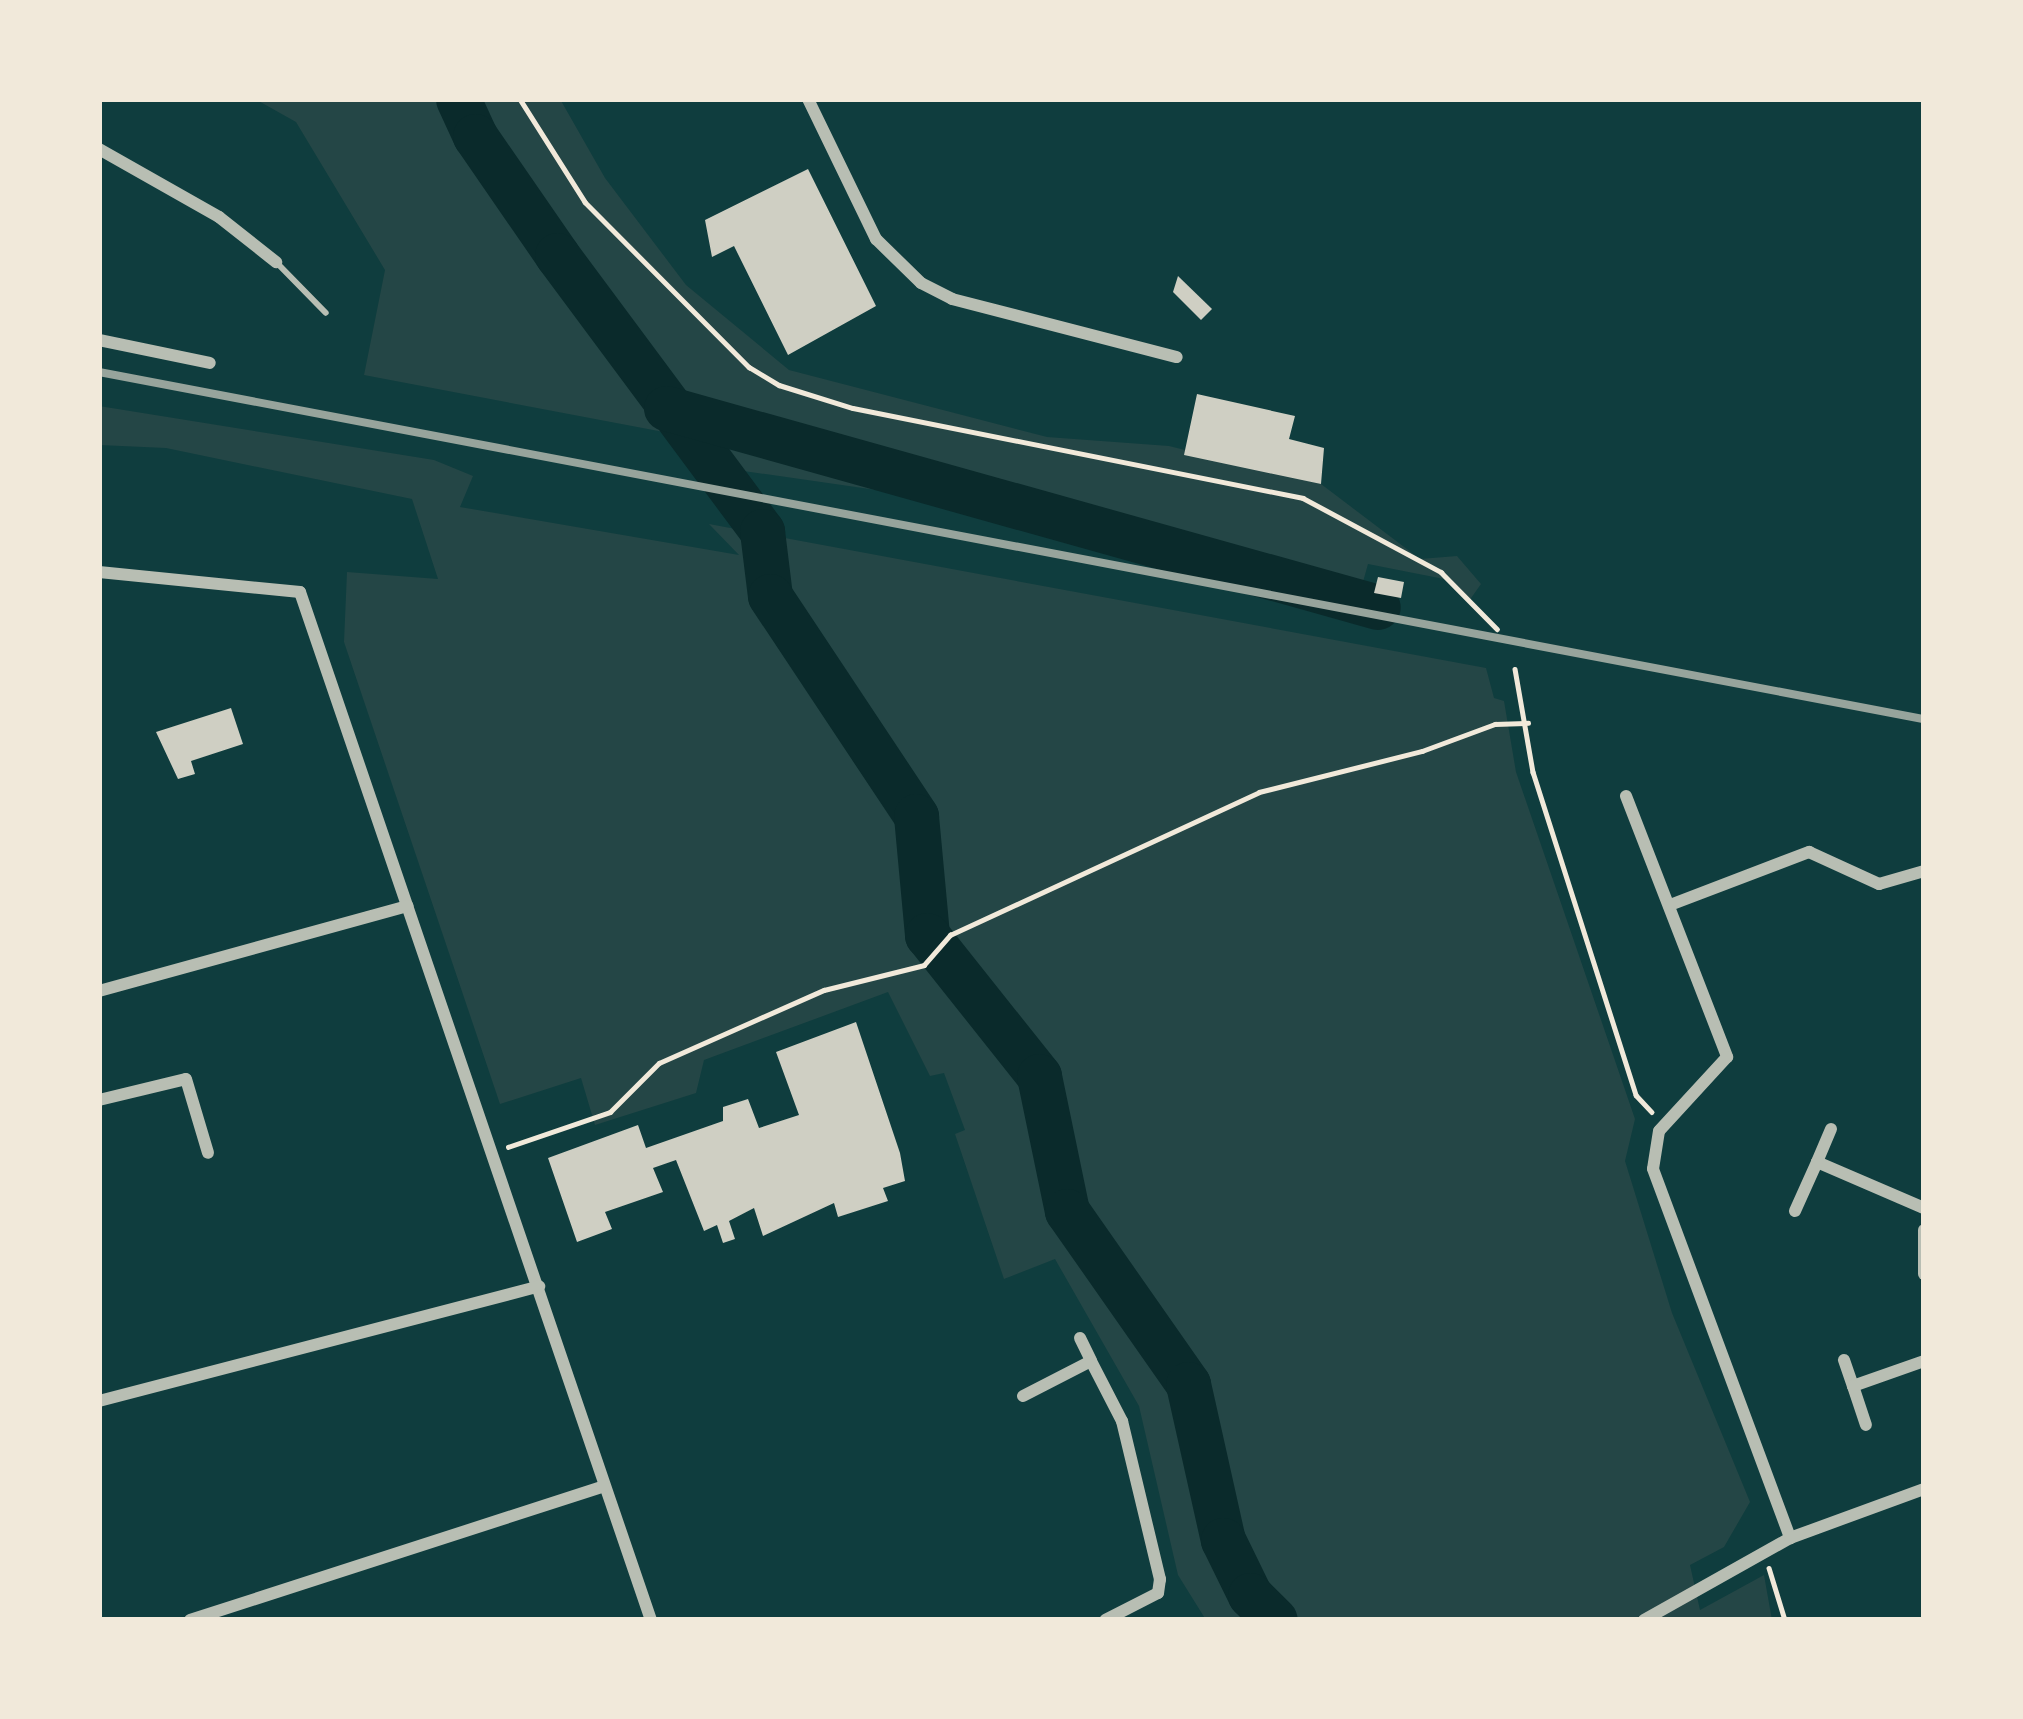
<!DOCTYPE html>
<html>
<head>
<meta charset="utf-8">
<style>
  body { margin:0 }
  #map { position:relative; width:2023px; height:1719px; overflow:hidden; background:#0f3d3e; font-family:"Roboto Condensed",sans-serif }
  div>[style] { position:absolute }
  .green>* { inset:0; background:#244646 }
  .river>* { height:45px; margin:-22.5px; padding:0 22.5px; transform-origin:22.5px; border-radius:22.5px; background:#0a2a2b }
  .building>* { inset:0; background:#cfcfc3 }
  .path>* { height:4.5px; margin:-2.25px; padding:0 2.25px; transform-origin:2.25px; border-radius:2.25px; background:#f1e9da }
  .service>* { height:6px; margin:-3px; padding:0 3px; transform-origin:3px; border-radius:3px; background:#b8beb3 }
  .minor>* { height:12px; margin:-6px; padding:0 6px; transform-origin:6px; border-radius:6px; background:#b8beb3 }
  .rail>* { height:8px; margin:-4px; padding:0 4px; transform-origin:4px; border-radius:4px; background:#97a49c }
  span { translate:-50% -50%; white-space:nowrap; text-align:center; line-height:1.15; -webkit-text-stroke:10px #f1e9da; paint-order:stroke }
  .frame { position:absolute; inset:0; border:102px solid #f1e9da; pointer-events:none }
</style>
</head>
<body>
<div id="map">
  <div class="green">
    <div style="clip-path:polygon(255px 99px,560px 99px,605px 178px,686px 285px,789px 370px,1047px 437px,1169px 446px,1321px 484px,1420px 559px,1457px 556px,1481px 584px,1469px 601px,1444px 579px,1368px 564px,1361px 589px,939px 499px,730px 469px,669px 433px,364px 375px,385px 270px,296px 122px)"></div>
    <div style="clip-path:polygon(99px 406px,434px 460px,473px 476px,460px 507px,739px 555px,709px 524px,1486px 668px,1494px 698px,1504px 701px,1516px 772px,1635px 1119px,1625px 1161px,1672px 1313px,1750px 1502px,1724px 1547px,1690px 1565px,1700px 1610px,1764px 1575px,1772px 1620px,1206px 1620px,1178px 1575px,1139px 1406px,1055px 1259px,1004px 1279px,955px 1134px,965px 1130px,944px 1073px,930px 1076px,888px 992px,704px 1060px,696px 1093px,595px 1125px,581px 1078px,500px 1104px,344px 642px,347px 572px,438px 579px,412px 499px,166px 448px,99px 445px)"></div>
  </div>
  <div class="river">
    <div style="left:458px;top:99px;width:41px;rotate:65.3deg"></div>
    <div style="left:475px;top:136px;width:145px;rotate:55.4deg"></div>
    <div style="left:557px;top:255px;width:344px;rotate:53.4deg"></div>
    <div style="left:762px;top:531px;width:65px;rotate:83deg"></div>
    <div style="left:770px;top:596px;width:264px;rotate:56.4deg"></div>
    <div style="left:916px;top:816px;width:120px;rotate:84.7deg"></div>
    <div style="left:927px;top:935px;width:180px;rotate:51.5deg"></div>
    <div style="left:1039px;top:1076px;width:138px;rotate:78.3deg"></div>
    <div style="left:1067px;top:1211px;width:211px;rotate:55deg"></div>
    <div style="left:1188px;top:1384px;width:160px;rotate:77.4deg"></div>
    <div style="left:1223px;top:1540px;width:61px;rotate:63.9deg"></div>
    <div style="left:1250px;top:1595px;width:35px;rotate:45deg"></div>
    <div style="left:666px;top:408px;width:739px;rotate:15.62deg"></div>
  </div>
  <div class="building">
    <div style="clip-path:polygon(808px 169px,876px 306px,788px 355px,734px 246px,712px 257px,705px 220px)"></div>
    <div style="clip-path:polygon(1178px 276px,1212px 309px,1201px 320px,1173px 292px)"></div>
    <div style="clip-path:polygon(1197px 394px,1295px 416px,1289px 439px,1324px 448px,1321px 484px,1184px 455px)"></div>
    <div style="clip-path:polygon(1378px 577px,1404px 582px,1401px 598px,1374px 593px)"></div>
    <div style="clip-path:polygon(231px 708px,243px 744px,191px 761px,195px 774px,178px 779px,156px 732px)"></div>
    <div style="clip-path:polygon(856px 1022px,900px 1153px,905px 1181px,883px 1188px,888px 1201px,838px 1217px,834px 1203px,763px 1236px,754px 1208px,729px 1221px,735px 1239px,723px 1243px,717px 1225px,704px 1231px,676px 1160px,653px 1168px,663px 1192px,605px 1212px,612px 1229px,577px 1242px,548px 1158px,638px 1125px,646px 1148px,723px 1121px,723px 1107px,748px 1099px,759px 1128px,799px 1115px,776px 1052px)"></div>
  </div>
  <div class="path">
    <div style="left:520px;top:99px;width:122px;rotate:57.7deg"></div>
    <div style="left:585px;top:202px;width:233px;rotate:45.2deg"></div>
    <div style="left:749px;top:367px;width:35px;rotate:31deg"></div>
    <div style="left:779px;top:385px;width:77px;rotate:17.3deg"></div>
    <div style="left:853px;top:408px;width:459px;rotate:11.3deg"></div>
    <div style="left:1303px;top:498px;width:157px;rotate:28.2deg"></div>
    <div style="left:1441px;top:572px;width:80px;rotate:45.5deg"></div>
    <div style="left:1515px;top:669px;width:105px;rotate:80.1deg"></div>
    <div style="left:1533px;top:772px;width:339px;rotate:72.3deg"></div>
    <div style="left:1636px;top:1095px;width:23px;rotate:47deg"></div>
    <div style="left:508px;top:1147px;width:108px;rotate:-18.9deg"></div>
    <div style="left:610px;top:1112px;width:69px;rotate:-45deg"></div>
    <div style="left:659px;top:1063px;width:180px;rotate:-23.9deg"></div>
    <div style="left:824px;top:990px;width:103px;rotate:-14deg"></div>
    <div style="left:924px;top:965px;width:40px;rotate:-49deg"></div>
    <div style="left:950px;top:935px;width:340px;rotate:-24.8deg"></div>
    <div style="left:1259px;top:792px;width:168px;rotate:-14.1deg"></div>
    <div style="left:1422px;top:751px;width:78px;rotate:-20.3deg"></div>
    <div style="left:1495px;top:724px;width:33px;rotate:-2deg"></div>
    <div style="left:1769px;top:1568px;width:54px;rotate:72.9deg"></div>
  </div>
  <div class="service">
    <div style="left:276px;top:262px;width:71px;rotate:45.6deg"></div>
  </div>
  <div class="minor">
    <div style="left:808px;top:99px;width:156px;rotate:64.1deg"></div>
    <div style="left:876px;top:239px;width:63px;rotate:44.4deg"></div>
    <div style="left:921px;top:283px;width:35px;rotate:27deg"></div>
    <div style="left:952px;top:299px;width:232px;rotate:14.5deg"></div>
    <div style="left:99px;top:149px;width:138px;rotate:29.5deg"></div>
    <div style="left:219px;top:217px;width:73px;rotate:38.3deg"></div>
    <div style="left:99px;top:340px;width:113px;rotate:11.7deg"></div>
    <div style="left:99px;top:572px;width:202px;rotate:5.7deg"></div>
    <div style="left:300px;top:592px;width:1086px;rotate:71.15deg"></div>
    <div style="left:1626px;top:796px;width:280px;rotate:68.8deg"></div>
    <div style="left:1727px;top:1057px;width:100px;rotate:132.6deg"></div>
    <div style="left:1659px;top:1131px;width:38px;rotate:99deg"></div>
    <div style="left:1653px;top:1169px;width:394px;rotate:69.6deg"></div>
    <div style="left:1670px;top:905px;width:149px;rotate:-20.9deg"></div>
    <div style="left:1809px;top:852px;width:77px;rotate:24.6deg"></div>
    <div style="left:1879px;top:884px;width:47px;rotate:-16.1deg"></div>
    <div style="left:99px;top:991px;width:320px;rotate:-15.4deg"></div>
    <div style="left:99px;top:1100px;width:89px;rotate:-13.6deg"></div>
    <div style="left:186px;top:1079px;width:77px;rotate:73.4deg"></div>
    <div style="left:1831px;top:1129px;width:36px;rotate:113deg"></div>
    <div style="left:1817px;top:1162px;width:116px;rotate:23.3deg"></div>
    <div style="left:1795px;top:1211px;width:54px;rotate:-65.8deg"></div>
    <div style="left:1924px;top:1230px;width:44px;rotate:90deg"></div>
    <div style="left:1080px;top:1338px;width:25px;rotate:64deg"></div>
    <div style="left:1844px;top:1360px;width:28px;rotate:71deg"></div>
    <div style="left:1853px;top:1386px;width:75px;rotate:-19.4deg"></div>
    <div style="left:1853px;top:1386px;width:41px;rotate:71.6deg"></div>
    <div style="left:1023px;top:1396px;width:76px;rotate:-27.2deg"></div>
    <div style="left:1091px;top:1361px;width:68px;rotate:62.7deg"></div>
    <div style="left:1122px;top:1421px;width:163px;rotate:76.5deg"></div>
    <div style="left:1160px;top:1579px;width:14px;rotate:98deg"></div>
    <div style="left:1158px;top:1593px;width:59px;rotate:153deg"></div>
    <div style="left:99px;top:1401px;width:455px;rotate:-14.6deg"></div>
    <div style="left:190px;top:1620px;width:435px;rotate:-17.9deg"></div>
    <div style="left:1644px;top:1620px;width:167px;rotate:-29.3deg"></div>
    <div style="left:1790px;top:1538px;width:143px;rotate:-20.1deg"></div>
  </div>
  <div class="rail">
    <div style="left:99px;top:372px;width:1858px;rotate:10.77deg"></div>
  </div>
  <div class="frame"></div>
</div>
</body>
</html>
